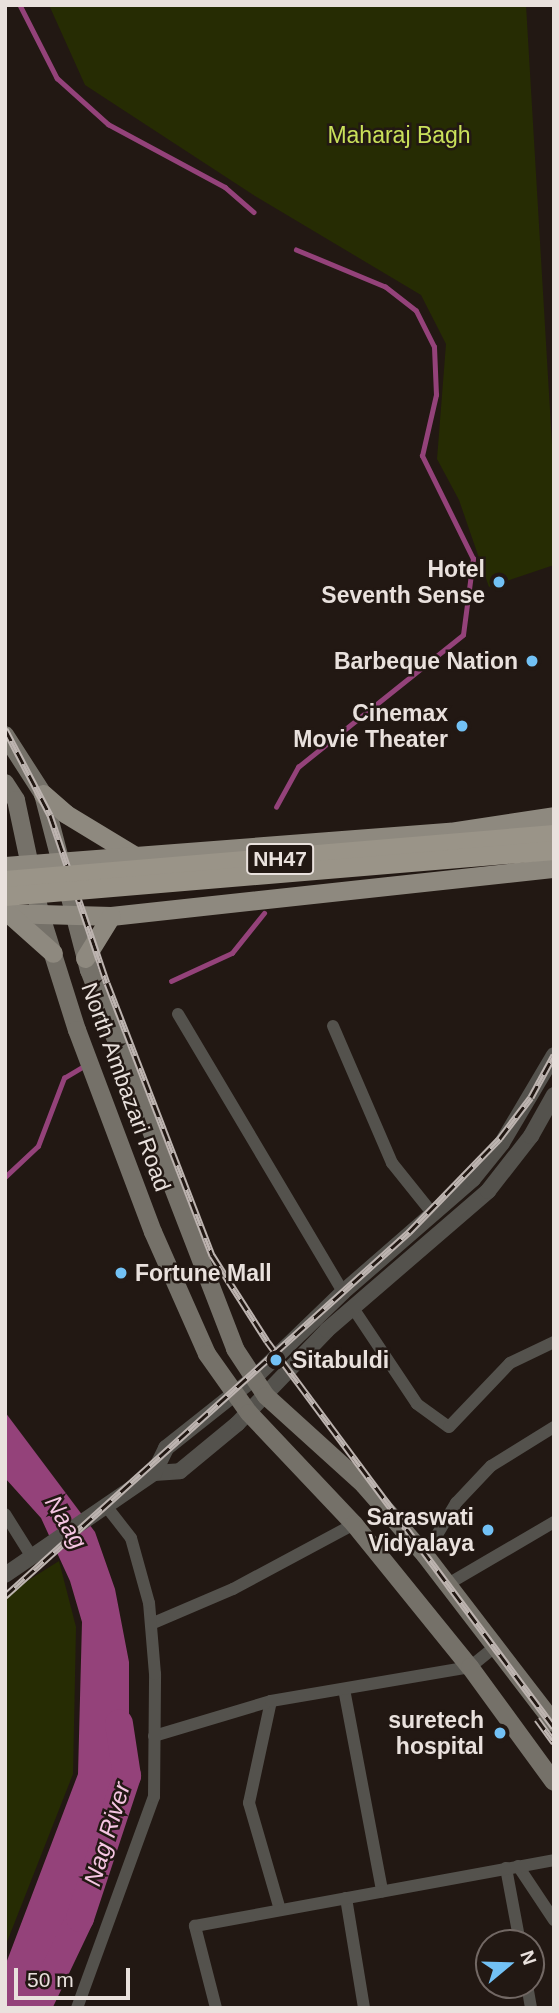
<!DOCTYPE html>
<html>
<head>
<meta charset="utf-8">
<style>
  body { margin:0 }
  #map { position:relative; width:559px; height:2013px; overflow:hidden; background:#221813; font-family:Arial,sans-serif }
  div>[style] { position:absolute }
  .green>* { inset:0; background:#262c03 }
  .water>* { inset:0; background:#94427a }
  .stream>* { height:4.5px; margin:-2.25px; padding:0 2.25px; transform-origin:2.25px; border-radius:2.25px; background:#94427a }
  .river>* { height:28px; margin:-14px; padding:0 14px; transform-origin:14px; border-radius:14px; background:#94427a }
  .minor>* { height:12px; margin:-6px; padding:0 6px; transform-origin:6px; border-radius:6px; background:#54524d }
  .tertiary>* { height:16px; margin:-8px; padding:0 8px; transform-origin:8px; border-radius:8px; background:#54524d }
  .secondary>* { height:18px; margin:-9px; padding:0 9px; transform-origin:9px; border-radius:9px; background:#757169 }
  .primary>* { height:19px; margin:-9.5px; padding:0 9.5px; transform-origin:9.5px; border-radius:9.5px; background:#8e897f }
  .rail>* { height:7px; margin-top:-3.5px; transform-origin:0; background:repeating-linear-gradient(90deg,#221813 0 13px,#bdb4b0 0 26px); box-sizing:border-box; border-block:2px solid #bdb4b0 }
  .trunk-bridge>* { height:19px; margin:-9.5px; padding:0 9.5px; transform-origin:9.5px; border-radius:9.5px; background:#9a9488 }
  .dots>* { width:19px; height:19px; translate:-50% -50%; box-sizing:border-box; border:4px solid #221813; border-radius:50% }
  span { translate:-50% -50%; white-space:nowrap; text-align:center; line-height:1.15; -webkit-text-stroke:5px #221813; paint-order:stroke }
  .shield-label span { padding:2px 5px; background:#221813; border:2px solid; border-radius:5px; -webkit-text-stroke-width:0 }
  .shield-label { font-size:21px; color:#e9e1dd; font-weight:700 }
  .park-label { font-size:23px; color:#c9e05a }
  .poi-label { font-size:23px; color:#e9e1dd; font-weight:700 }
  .right { translate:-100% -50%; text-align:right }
  .left { translate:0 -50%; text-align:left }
  .street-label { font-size:23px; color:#e9e1dd }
  .water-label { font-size:24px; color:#f5c6e2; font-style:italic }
  .frame { position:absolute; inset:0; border:7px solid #e9e1dd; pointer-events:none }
  .north { position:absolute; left:475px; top:1929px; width:70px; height:70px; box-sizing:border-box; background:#221813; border:2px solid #726864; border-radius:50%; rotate:71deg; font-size:19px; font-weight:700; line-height:28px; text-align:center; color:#e9e1dd }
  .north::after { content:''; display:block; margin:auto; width:24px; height:32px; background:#72c1f5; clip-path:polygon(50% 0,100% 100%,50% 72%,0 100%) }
  .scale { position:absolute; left:14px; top:1968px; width:116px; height:32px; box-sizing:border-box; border:4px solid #e9e1dd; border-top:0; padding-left:9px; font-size:21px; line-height:24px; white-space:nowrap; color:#e9e1dd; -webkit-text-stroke:5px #221813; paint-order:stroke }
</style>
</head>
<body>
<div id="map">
  <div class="green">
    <div style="clip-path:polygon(49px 5px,526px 5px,554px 478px,554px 565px,489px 587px,459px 500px,437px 459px,446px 344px,421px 295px,255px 196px,85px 85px)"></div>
    <div style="clip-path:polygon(59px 1561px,76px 1627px,73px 1774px,5px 1947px,5px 1595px)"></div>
  </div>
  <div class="water">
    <div style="clip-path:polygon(5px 1412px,95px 1532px,115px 1589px,129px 1662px,129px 1744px,47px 2008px,5px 2008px,5px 1966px,78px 1774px,82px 1622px,70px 1581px,41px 1518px,5px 1478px)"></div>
  </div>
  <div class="stream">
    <div style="left:20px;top:5px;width:82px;rotate:63.1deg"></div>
    <div style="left:57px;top:78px;width:69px;rotate:42deg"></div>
    <div style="left:108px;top:124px;width:133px;rotate:28.3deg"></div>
    <div style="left:225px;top:187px;width:38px;rotate:41deg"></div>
    <div style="left:276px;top:807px;width:46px;rotate:-61.2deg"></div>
    <div style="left:298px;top:767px;width:211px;rotate:-38.7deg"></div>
    <div style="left:463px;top:635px;width:77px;rotate:-82.5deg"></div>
    <div style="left:473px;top:559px;width:115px;rotate:-116.3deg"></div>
    <div style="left:422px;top:456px;width:63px;rotate:-77.1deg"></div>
    <div style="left:436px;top:395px;width:48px;rotate:-92.4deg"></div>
    <div style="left:434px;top:347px;width:40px;rotate:-116.6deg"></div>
    <div style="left:416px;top:311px;width:39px;rotate:-142deg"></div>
    <div style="left:385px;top:287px;width:96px;rotate:-157.4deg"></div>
    <div style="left:171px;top:981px;width:67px;rotate:-24.7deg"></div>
    <div style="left:232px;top:953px;width:51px;rotate:-51.3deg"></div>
    <div style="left:5px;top:1177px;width:45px;rotate:-43.2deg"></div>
    <div style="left:38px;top:1146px;width:73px;rotate:-69.1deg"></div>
    <div style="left:64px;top:1078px;width:23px;rotate:-31deg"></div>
  </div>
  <div class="river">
    <div style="left:37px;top:2008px;width:100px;rotate:-64.5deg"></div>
    <div style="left:80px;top:1918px;width:150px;rotate:-71.7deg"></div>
    <div style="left:127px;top:1776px;width:53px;rotate:-98.7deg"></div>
  </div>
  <div class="minor">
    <div style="left:178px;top:1014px;width:323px;rotate:59.3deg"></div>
    <div style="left:333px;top:1026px;width:149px;rotate:66.7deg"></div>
    <div style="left:392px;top:1163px;width:65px;rotate:51.2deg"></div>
    <div style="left:353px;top:1308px;width:115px;rotate:56.3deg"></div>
    <div style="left:417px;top:1404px;width:39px;rotate:36deg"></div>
    <div style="left:449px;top:1427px;width:88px;rotate:-46.4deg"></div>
    <div style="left:510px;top:1363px;width:49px;rotate:-25.5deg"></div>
    <div style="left:5px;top:1514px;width:51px;rotate:57.9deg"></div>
    <div style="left:425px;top:1555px;width:61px;rotate:-59.2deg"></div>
    <div style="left:456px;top:1503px;width:51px;rotate:-46.6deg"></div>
    <div style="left:491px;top:1466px;width:74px;rotate:-31.8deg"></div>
    <div style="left:448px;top:1584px;width:123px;rotate:-30.3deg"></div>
    <div style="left:151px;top:1624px;width:89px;rotate:-23.1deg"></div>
    <div style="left:233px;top:1589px;width:137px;rotate:-28.2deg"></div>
    <div style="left:344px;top:1689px;width:206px;rotate:79.3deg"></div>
    <div style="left:271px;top:1701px;width:104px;rotate:102.2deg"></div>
    <div style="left:249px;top:1803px;width:111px;rotate:73.8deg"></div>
    <div style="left:154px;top:1736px;width:122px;rotate:-16.7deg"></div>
    <div style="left:271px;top:1701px;width:202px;rotate:-9.7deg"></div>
    <div style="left:470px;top:1667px;width:33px;rotate:-39deg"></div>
    <div style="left:518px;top:1866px;width:65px;rotate:56.3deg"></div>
    <div style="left:506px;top:1868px;width:76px;rotate:79.4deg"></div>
    <div style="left:346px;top:1898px;width:111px;rotate:80.7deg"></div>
    <div style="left:527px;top:1985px;width:23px;rotate:80deg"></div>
    <div style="left:77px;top:2008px;width:225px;rotate:-70deg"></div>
    <div style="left:154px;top:1797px;width:123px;rotate:-89.5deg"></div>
    <div style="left:155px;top:1674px;width:71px;rotate:-94.8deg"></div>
    <div style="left:149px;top:1603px;width:67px;rotate:-105.5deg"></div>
    <div style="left:131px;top:1538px;width:39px;rotate:-128deg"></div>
    <div style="left:216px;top:2008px;width:85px;rotate:-104.4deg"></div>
    <div style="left:195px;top:1926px;width:365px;rotate:-10.4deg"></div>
  </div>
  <div class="tertiary">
    <div style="left:154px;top:1473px;width:26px;rotate:-4deg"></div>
    <div style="left:180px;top:1471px;width:74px;rotate:-39.5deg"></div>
    <div style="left:237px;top:1424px;width:130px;rotate:-46.2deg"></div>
    <div style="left:327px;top:1330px;width:213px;rotate:-40.8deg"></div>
    <div style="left:488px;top:1191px;width:70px;rotate:-52deg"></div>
    <div style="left:531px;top:1136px;width:47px;rotate:-60.7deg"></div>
    <div style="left:5px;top:1575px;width:181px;rotate:-34.4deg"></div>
    <div style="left:154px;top:1473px;width:28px;rotate:-64deg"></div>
    <div style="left:166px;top:1448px;width:111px;rotate:-38.4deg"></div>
    <div style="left:253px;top:1379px;width:125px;rotate:-44deg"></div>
    <div style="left:343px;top:1292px;width:172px;rotate:-41deg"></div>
    <div style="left:473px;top:1179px;width:46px;rotate:-51.1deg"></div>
    <div style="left:502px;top:1143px;width:102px;rotate:-59.4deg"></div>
  </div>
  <div class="secondary">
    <div style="left:5px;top:735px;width:70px;rotate:57.2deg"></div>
    <div style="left:43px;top:794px;width:182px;rotate:75.4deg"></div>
    <div style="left:89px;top:970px;width:406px;rotate:68.9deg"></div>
    <div style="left:235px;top:1349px;width:56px;rotate:56.6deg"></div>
    <div style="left:266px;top:1396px;width:132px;rotate:42.2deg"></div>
    <div style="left:364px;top:1485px;width:93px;rotate:48.9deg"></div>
    <div style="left:425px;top:1555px;width:212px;rotate:52.5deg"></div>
    <div style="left:5px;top:783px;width:20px;rotate:57deg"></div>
    <div style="left:16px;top:800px;width:116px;rotate:78deg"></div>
    <div style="left:40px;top:913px;width:123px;rotate:72.5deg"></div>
    <div style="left:77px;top:1030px;width:216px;rotate:69.4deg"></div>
    <div style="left:153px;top:1232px;width:133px;rotate:66.1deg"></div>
    <div style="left:207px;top:1354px;width:72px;rotate:54.6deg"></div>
    <div style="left:249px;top:1413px;width:153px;rotate:46.6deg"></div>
    <div style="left:354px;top:1524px;width:184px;rotate:51deg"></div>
    <div style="left:470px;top:1667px;width:142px;rotate:53.9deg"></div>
  </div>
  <div class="primary">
    <div style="left:43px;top:794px;width:30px;rotate:41deg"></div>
    <div style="left:66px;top:814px;width:87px;rotate:31.3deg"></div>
    <div style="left:5px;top:866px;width:446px;rotate:-4.4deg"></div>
    <div style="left:450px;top:832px;width:105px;rotate:-8.7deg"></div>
    <div style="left:5px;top:913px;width:106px;rotate:1.6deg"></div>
    <div style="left:111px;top:916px;width:446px;rotate:-6.2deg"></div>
    <div style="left:8px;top:913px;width:60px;rotate:41.6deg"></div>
    <div style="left:85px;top:958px;width:49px;rotate:-58.2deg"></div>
  </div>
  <div class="rail">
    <div style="left:5px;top:729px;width:97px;rotate:62.4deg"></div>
    <div style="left:50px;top:815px;width:177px;rotate:71.3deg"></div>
    <div style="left:107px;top:983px;width:292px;rotate:68.9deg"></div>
    <div style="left:212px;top:1255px;width:102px;rotate:57.4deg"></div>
    <div style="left:267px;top:1341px;width:481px;rotate:53.4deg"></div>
    <div style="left:5px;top:1596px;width:544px;rotate:-42.02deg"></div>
    <div style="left:409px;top:1232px;width:131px;rotate:-45.9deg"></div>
    <div style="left:500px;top:1138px;width:51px;rotate:-52.9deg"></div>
    <div style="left:531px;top:1097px;width:48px;rotate:-61.3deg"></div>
    <div style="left:537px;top:1719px;width:29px;rotate:54deg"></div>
  </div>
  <div class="trunk-bridge">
    <div style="left:5px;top:880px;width:551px;rotate:-4.79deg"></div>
    <div style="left:5px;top:896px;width:551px;rotate:-4.79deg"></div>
  </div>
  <div class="dots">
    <div style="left:499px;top:582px;background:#72c1f5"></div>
    <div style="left:532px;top:661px;background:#72c1f5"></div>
    <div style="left:462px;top:726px;background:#72c1f5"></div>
    <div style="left:121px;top:1273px;background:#72c1f5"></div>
    <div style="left:276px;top:1360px;background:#72c1f5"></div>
    <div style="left:488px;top:1530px;background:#72c1f5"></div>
    <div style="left:500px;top:1733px;background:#72c1f5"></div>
  </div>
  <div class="shield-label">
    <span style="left:280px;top:859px">NH47</span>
  </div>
  <div class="park-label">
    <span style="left:399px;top:135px">Maharaj Bagh</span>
  </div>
  <div class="poi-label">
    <span class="right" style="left:485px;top:582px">Hotel<br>Seventh Sense</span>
    <span class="right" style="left:518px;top:661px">Barbeque Nation</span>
    <span class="right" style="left:448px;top:726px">Cinemax<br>Movie Theater</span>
    <span class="left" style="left:135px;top:1273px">Fortune Mall</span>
    <span class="left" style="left:292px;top:1360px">Sitabuldi</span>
    <span class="right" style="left:474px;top:1530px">Saraswati<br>Vidyalaya</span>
    <span class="right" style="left:484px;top:1733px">suretech<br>hospital</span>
  </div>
  <div class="street-label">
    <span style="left:126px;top:1087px;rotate:70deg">North Ambazari Road</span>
  </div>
  <div class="water-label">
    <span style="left:66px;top:1522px;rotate:59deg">Naag</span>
    <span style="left:107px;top:1834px;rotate:-73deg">Nag River</span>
  </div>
  <div class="frame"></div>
  <div class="north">N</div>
  <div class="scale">50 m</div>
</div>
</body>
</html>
